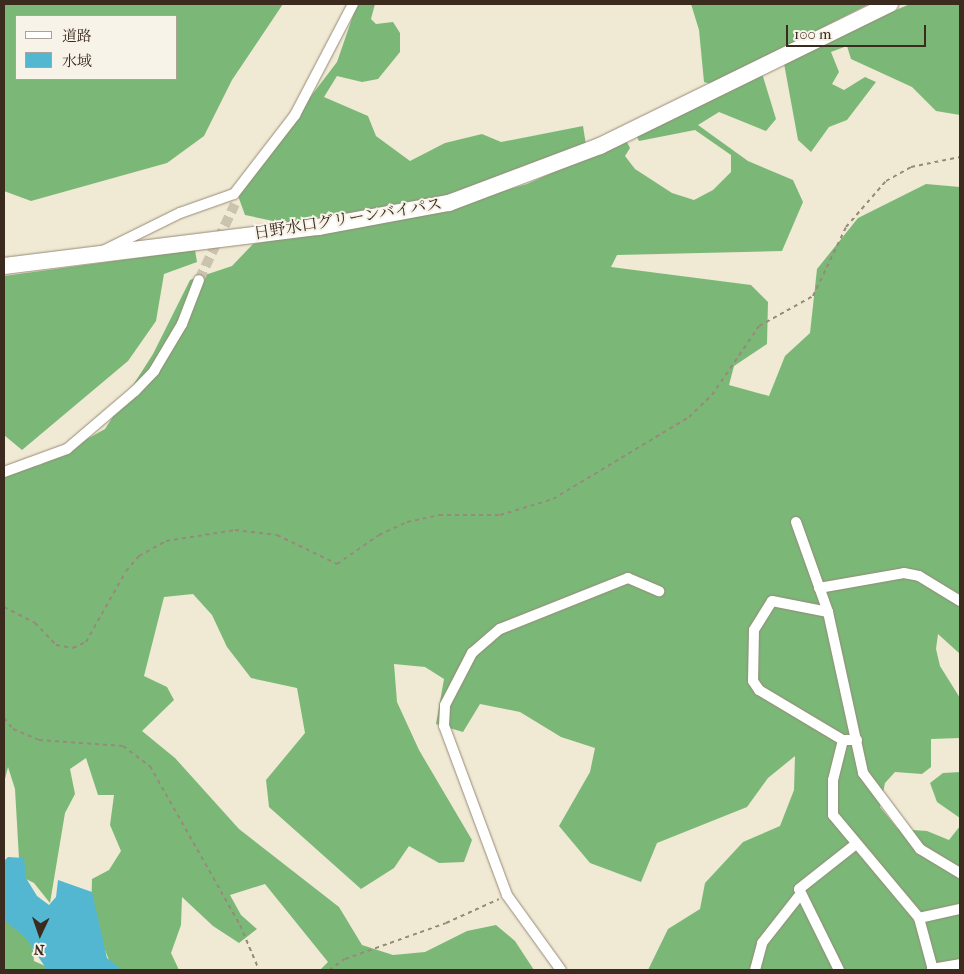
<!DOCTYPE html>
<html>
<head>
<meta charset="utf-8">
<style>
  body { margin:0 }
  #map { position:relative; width:964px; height:974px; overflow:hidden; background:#f0e9d3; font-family:"IM FELL French Canon","Noto Serif JP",serif }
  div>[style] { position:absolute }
  .forest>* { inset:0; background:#7bb878 }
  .water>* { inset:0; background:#53b7d2 }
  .minor-tunnel>* { height:10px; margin-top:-5px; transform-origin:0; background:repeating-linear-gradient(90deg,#ccc3af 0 10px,transparent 0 15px) }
  .path>* { height:2px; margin-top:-1px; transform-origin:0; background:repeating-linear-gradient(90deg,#968a78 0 4px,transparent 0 8px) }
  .roads { filter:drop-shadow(0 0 1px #968a78) drop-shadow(0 0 1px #968a78) }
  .minor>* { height:10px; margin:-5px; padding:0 5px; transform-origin:5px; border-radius:5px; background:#fff }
  .trunk>* { height:16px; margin:-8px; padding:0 8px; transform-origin:8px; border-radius:8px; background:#fff }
  span { translate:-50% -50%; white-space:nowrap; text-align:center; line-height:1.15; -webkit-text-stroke:4px #f7f3e8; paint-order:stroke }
  .street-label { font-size:16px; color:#3b2a1e }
  .frame { position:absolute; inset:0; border:5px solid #3b2a1e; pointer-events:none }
  .legend { position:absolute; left:15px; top:15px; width:162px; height:65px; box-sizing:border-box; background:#f7f3e8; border:1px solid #aca397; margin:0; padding:6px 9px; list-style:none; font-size:15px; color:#3b2a1e }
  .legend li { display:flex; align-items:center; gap:10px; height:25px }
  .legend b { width:25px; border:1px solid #aca397 }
  .north { position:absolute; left:15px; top:909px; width:50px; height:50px; -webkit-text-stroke:4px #f7f3e8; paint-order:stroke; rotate:183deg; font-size:14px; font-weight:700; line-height:20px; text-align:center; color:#3b2a1e }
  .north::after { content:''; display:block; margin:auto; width:18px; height:22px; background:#3b2a1e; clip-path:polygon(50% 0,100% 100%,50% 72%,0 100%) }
  .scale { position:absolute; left:786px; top:25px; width:140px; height:22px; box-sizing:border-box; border:2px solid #3b2a1e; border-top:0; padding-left:6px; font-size:15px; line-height:18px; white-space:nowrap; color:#3b2a1e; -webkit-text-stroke:4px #f7f3e8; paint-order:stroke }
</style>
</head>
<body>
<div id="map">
  <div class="forest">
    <div style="clip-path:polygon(evenodd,4px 4px,283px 4px,232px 80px,204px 136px,167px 163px,31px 201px,4px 191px,4px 4px,176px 16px,176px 79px,16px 79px,16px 16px,176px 16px)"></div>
    <div style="clip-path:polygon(357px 4px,375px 4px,371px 19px,376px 24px,393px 22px,400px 33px,400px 52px,378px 79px,362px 82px,337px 76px,324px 97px,368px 116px,376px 136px,410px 161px,445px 143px,482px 134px,501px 142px,583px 126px,586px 145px,438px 198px,287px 224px,245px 215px,237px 193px,337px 62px)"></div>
    <div style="clip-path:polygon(691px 4px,869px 4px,711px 84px,704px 82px,699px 30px)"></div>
    <div style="clip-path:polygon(910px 4px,960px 4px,960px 115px,936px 111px,912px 87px,851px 59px,847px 46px,831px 52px,839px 72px,832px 84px,844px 90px,865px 77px,876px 82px,847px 120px,829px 127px,811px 152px,798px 140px,783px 58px)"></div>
    <div style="clip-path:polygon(761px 70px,776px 119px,766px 131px,719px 112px,698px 125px,748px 161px,793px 180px,803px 202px,782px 251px,617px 255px,611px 267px,751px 285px,768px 302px,767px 344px,734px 366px,729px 385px,769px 396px,785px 356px,810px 333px,817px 269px,858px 218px,926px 184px,960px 187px,960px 654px,938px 634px,936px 649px,940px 666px,960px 698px,960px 738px,931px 739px,931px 767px,922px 774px,895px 772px,885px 783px,880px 807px,898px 829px,927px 831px,949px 840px,960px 826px,960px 970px,648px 970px,668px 929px,700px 909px,705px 883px,743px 842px,780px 826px,794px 790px,795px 756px,768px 778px,747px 807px,657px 843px,641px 882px,590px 863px,559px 826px,590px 772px,595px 748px,561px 737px,520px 712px,480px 704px,463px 732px,436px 724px,444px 679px,425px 667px,394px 664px,397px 702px,419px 750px,472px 840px,464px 862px,439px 863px,409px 846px,394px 868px,361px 889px,269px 807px,266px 780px,305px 733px,297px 688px,251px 678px,227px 647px,212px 615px,193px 594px,164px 597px,144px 676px,167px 687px,174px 700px,142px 731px,175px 758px,239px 829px,339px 907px,362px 945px,393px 955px,425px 952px,467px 931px,496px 925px,515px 941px,534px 970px,320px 970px,328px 962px,265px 884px,230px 895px,241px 915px,257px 929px,239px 943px,213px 926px,182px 897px,181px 925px,171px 953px,179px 970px,113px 970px,91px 915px,92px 879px,109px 870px,121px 851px,110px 825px,114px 795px,98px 795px,86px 758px,70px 769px,75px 794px,65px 813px,50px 903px,34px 883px,20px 876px,15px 789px,8px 767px,4px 783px,4px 470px,40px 465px,105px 429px,153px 354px,190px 280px,232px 266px,253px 244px,416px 216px,527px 184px,626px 140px,630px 148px,625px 156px,635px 169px,672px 193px,694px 200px,713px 190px,731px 172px,731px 155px,695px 130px,639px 141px,636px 135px)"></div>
    <div style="clip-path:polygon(195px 250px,197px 262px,164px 274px,156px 321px,128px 361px,22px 450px,4px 435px,4px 276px)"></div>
    <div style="clip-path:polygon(960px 772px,960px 818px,937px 802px,930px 783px,943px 773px)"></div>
    <div style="clip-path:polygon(4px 914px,32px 941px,34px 961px,54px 970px,4px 970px)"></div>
  </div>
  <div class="water">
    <div style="clip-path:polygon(8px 857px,24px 858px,26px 878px,37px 896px,49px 905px,56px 897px,58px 880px,92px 892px,107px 958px,122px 970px,47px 970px,26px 938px,4px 920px,4px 861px)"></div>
  </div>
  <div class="minor-tunnel">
    <div style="left:199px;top:280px;width:84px;rotate:-64.7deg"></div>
  </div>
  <div class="path">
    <div style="left:4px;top:607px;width:35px;rotate:27deg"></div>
    <div style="left:35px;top:623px;width:30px;rotate:46deg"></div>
    <div style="left:56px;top:645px;width:17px;rotate:10deg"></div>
    <div style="left:73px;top:648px;width:14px;rotate:-25deg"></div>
    <div style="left:86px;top:642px;width:81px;rotate:-60.6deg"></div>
    <div style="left:126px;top:571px;width:20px;rotate:-49deg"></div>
    <div style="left:139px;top:556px;width:31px;rotate:-29deg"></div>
    <div style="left:166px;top:541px;width:70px;rotate:-9.1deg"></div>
    <div style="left:235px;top:530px;width:42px;rotate:6.8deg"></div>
    <div style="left:277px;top:535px;width:67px;rotate:25.8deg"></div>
    <div style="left:337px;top:564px;width:51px;rotate:-34.6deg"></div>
    <div style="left:379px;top:535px;width:31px;rotate:-25deg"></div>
    <div style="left:407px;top:522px;width:33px;rotate:-12deg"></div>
    <div style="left:439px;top:515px;width:61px"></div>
    <div style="left:500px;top:515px;width:55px;rotate:-16.8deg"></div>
    <div style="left:553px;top:499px;width:159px;rotate:-31.1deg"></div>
    <div style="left:689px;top:417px;width:32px;rotate:-44deg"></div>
    <div style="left:712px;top:395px;width:83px;rotate:-55.7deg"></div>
    <div style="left:759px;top:326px;width:62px;rotate:-29.1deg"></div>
    <div style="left:813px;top:296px;width:76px;rotate:-64.4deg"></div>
    <div style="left:846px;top:227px;width:61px;rotate:-49deg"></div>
    <div style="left:886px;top:181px;width:29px;rotate:-29deg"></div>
    <div style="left:911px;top:167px;width:50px;rotate:-11.5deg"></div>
    <div style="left:4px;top:718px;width:14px;rotate:51deg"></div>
    <div style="left:13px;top:729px;width:28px;rotate:23deg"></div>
    <div style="left:39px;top:740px;width:84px;rotate:4.1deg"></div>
    <div style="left:123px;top:746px;width:34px;rotate:37deg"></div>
    <div style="left:150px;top:766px;width:183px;rotate:60.5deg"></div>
    <div style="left:240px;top:925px;width:49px;rotate:67.1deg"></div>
    <div style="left:329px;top:970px;width:19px;rotate:-35deg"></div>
    <div style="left:345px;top:959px;width:107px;rotate:-19.6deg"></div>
    <div style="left:446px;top:923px;width:58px;rotate:-24.4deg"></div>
  </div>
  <div class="roads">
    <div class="minor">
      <div style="left:105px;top:250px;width:84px;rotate:-26.3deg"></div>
      <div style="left:180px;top:213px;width:57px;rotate:-19.4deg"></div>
      <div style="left:234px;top:194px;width:100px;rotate:-52.3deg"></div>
      <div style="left:295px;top:115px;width:125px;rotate:-62.4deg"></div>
      <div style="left:4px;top:472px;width:67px;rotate:-20.1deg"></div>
      <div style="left:67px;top:449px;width:89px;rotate:-40.5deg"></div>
      <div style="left:135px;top:391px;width:28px;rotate:-46deg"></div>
      <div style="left:154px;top:371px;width:55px;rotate:-59.2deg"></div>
      <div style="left:182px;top:324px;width:47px;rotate:-68.9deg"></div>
      <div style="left:796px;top:522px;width:96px;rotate:70.4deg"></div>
      <div style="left:828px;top:612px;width:165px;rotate:77.7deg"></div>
      <div style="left:863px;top:773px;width:95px;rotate:53.1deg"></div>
      <div style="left:920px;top:849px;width:47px;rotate:31deg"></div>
      <div style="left:819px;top:588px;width:86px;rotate:-10deg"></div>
      <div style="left:904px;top:573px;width:15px;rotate:11deg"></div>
      <div style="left:919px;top:576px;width:48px;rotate:31.4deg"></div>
      <div style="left:828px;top:612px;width:57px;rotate:-168.9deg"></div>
      <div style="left:772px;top:601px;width:34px;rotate:122deg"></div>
      <div style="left:754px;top:630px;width:51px;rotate:91.1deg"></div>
      <div style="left:753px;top:681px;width:11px;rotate:56deg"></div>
      <div style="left:759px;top:690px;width:98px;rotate:30.8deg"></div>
      <div style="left:843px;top:740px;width:14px"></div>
      <div style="left:843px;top:740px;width:41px;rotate:104deg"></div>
      <div style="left:833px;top:780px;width:35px;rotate:90deg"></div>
      <div style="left:833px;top:815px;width:134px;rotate:50.1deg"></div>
      <div style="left:919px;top:918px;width:54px;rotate:74.9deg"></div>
      <div style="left:919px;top:918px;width:42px;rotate:-12.4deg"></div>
      <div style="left:932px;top:969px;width:28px;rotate:-10deg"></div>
      <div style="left:561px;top:970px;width:92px;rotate:-125.8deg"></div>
      <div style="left:507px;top:895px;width:180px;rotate:-110.4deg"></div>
      <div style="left:444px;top:726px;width:21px;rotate:-87deg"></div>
      <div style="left:445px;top:705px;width:59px;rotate:-62.6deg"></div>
      <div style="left:472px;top:653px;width:37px;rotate:-41deg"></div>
      <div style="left:500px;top:629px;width:138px;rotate:-21.7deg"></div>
      <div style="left:628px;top:578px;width:34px;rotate:23deg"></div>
      <div style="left:755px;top:970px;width:28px;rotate:-75deg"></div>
      <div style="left:762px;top:943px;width:60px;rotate:-51.8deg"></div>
      <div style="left:839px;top:970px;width:90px;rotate:-116.3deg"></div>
      <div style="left:799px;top:889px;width:73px;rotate:-38.3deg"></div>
    </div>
    <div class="trunk">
      <div style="left:4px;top:266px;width:317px;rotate:-7.1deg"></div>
      <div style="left:319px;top:227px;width:132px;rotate:-10.5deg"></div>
      <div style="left:449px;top:203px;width:161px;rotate:-20.7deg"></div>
      <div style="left:600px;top:146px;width:323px;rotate:-26.1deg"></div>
    </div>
  </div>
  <div class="street-label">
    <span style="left:348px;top:219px;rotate:-9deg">日野水口グリーンバイパス</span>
  </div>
  <div class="frame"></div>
  <ul class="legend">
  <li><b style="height:6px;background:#fff"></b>道路</li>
  <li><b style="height:14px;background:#53b7d2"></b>水域</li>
  </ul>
  <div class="north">N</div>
  <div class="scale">100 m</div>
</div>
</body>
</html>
